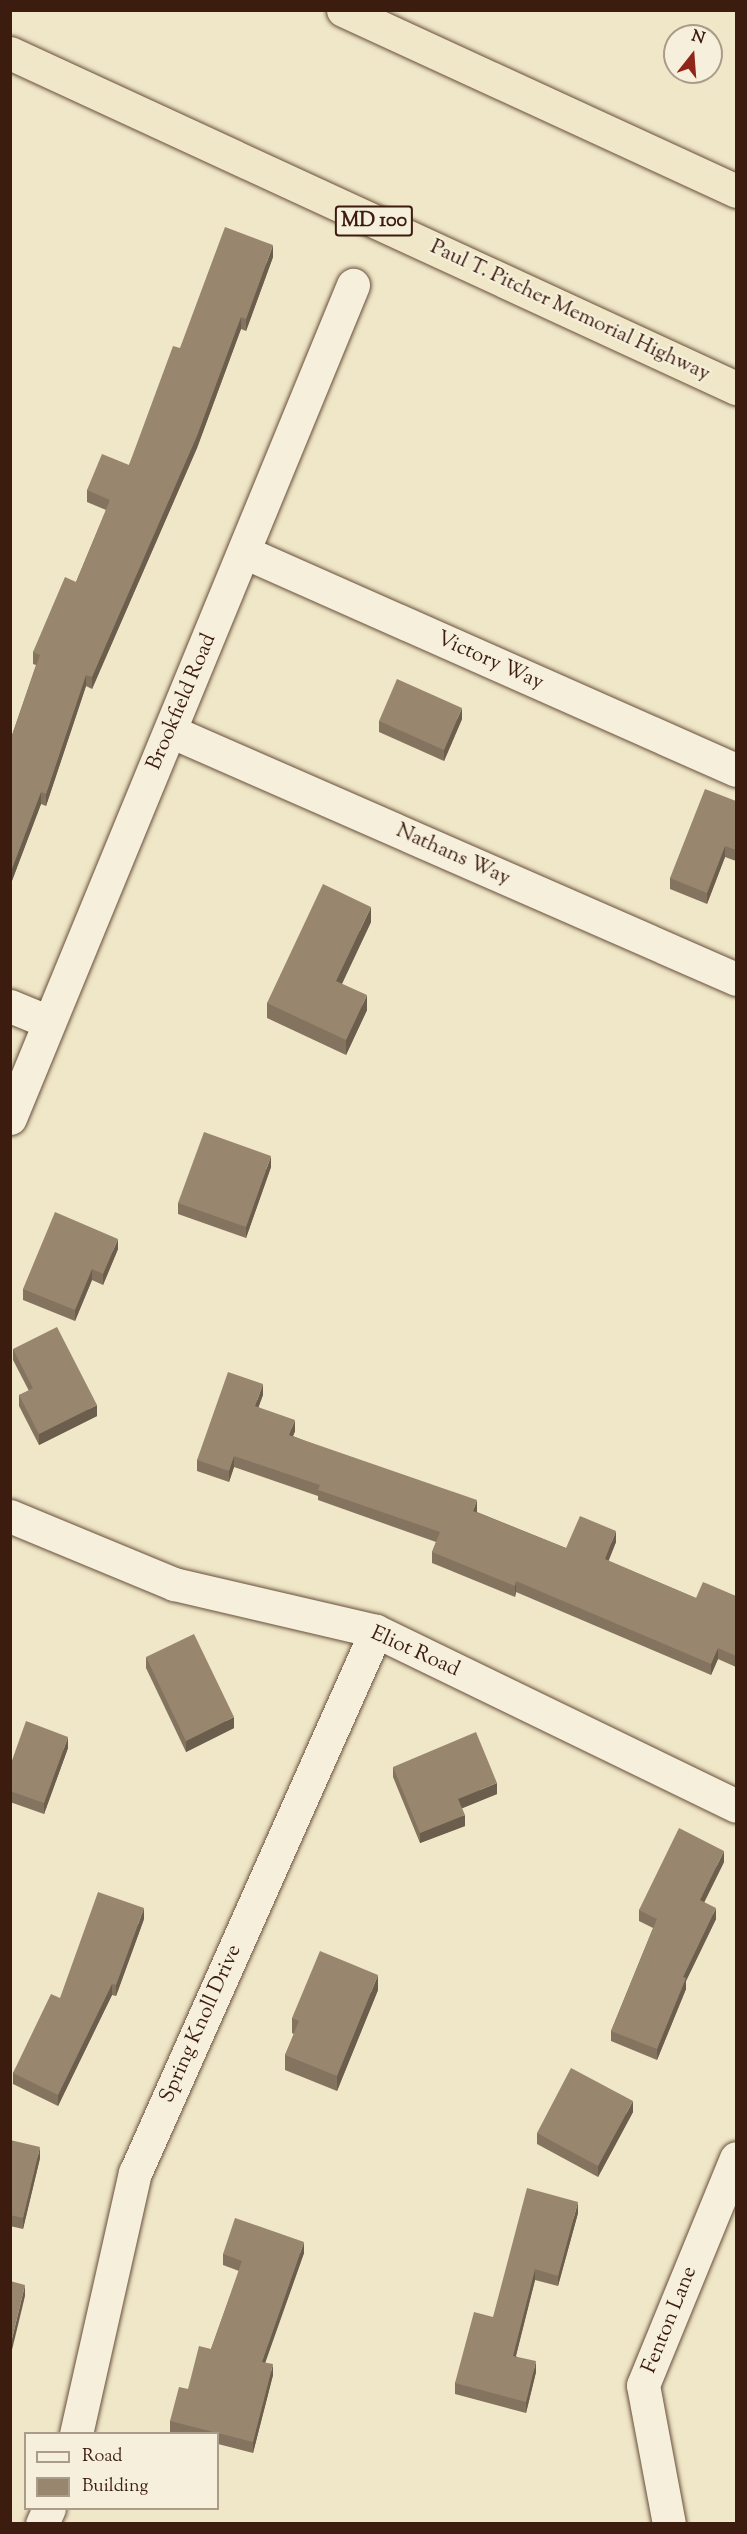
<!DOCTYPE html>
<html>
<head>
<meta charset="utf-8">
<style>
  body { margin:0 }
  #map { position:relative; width:747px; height:2534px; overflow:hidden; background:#efe7c7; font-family:"Sorts Mill Goudy",serif }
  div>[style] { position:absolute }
  .roads { filter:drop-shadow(0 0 2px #694f3c) drop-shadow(0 0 2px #694f3c) }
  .minor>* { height:33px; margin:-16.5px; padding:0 16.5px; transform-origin:16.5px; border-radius:16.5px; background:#f5efdb }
  .highway>* { height:33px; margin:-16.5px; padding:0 16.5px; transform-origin:16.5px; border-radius:16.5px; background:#efe7c7 }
  .wall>* { inset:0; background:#84735f }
  .shaded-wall>* { inset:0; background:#6b5e4d }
  .building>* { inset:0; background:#99866e }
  span { translate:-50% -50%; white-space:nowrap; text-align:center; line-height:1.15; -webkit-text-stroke:4.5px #f5efdb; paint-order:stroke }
  .shield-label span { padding:2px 4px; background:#f5efdb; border:2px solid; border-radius:4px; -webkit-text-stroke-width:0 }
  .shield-label { font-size:20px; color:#3c1c0e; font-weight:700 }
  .street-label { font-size:21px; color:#3c1c0e }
  .frame { position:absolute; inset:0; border:12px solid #3c1c0e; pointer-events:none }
  .legend { position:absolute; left:24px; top:2432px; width:195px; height:78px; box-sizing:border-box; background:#f5efdb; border:2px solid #ab9b89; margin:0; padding:8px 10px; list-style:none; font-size:18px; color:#3c1c0e }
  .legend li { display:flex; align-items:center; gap:12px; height:30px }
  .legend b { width:30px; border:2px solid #ab9b89 }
  .north { position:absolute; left:663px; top:24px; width:60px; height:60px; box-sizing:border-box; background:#f5efdb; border:2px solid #ab9b89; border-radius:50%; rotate:17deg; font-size:16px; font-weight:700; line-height:24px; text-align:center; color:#3c1c0e }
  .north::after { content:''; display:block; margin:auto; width:21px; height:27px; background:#8f2418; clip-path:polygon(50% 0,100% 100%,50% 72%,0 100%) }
</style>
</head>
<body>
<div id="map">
  <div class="roads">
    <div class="minor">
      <div style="left:244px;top:552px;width:538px;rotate:23.9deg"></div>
      <div style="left:170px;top:731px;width:618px;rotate:23.66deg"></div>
      <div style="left:10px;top:1006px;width:42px;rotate:22.3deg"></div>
      <div style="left:10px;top:1118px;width:901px;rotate:-67.62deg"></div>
      <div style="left:10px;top:1516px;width:178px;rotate:22.5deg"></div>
      <div style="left:174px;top:1584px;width:207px;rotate:13.1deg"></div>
      <div style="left:376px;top:1631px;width:400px;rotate:25.9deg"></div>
      <div style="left:76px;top:2434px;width:268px;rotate:-77.3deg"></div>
      <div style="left:135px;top:2173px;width:593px;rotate:-66.03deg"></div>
      <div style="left:42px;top:2524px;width:17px;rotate:-66deg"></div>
      <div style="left:669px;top:2524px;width:141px;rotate:-100.6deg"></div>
      <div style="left:643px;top:2385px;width:245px;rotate:-67.7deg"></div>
    </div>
    <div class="highway">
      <div style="left:343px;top:10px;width:433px;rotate:24.7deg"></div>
      <div style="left:10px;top:53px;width:800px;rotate:24.77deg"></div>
    </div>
  </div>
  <div class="wall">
    <div style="clip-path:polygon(273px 257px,246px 331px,241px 329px,197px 448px,92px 689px,86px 686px,46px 806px,41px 804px,10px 886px,10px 741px,36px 665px,33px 664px,33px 652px,76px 582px,106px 510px,87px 502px,87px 490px,129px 465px,180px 348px)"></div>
    <div style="clip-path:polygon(462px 719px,444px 761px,379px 732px,379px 721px)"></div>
    <div style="clip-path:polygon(736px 801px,736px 861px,725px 857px,707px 904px,670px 889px,670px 878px)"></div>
    <div style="clip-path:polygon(371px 922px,342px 984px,367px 1010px,346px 1055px,267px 1018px,267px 1003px)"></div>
    <div style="clip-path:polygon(271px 1167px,246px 1238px,178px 1214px,178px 1203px)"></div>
    <div style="clip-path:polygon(118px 1249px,103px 1285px,92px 1280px,75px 1321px,23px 1300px,23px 1289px)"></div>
    <div style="clip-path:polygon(13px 1349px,97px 1416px,39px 1445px,19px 1406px,19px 1395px,29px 1391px,13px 1360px)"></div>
    <div style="clip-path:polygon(263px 1395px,258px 1407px,295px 1431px,293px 1436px,477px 1511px,477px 1512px,566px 1548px,616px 1542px,608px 1561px,696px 1598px,736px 1596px,736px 1667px,718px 1659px,711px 1675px,516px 1592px,515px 1597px,432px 1563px,432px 1552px,436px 1542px,318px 1500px,318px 1496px,234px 1467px,229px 1482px,197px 1471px,197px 1460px)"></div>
    <div style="clip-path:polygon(146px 1657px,234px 1728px,186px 1752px,146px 1668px)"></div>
    <div style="clip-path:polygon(68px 1748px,44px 1814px,10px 1802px,10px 1766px)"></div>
    <div style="clip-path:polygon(393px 1767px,497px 1794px,462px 1808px,465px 1826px,420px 1843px,393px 1777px)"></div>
    <div style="clip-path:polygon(724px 1862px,704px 1902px,716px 1919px,686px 1981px,686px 1989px,657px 2060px,611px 2041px,611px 2031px,653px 1928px,639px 1921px,639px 1910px)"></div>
    <div style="clip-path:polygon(144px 1919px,116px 1996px,112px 1995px,58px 2106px,13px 2084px,13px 2073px,60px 1998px)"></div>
    <div style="clip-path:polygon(378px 1990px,337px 2091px,285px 2070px,285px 2055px,294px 2034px,292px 2033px,292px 2018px)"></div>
    <div style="clip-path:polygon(633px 2112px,598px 2177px,537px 2144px,537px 2133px)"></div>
    <div style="clip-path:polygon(10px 2140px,40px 2158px,23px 2229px,10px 2226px)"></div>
    <div style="clip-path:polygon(578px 2213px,558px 2286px,535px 2280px,516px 2356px,536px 2372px,526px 2413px,455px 2394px,455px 2383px,493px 2317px)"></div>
    <div style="clip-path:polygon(304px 2253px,265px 2362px,273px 2375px,253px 2453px,218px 2444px,218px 2433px,176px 2433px,170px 2432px,170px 2421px,211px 2349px,239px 2271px,223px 2265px,223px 2254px)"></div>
  </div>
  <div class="shaded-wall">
    <div style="clip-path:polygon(273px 245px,273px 257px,246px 331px,246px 319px)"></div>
    <div style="clip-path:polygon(241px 317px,241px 329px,197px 448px,92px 689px,92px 677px)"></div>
    <div style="clip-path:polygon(86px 675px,86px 686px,46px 806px,46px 794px)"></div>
    <div style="clip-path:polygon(462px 708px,462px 719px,444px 761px,444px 750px)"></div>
    <div style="clip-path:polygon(41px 792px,41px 804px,10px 886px,10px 874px)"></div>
    <div style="clip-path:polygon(725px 846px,725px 857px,707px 904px,707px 893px)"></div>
    <div style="clip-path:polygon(371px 907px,371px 922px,336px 996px,336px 981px)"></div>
    <div style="clip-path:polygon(367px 995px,367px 1010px,346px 1055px,346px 1040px)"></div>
    <div style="clip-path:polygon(271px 1156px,271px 1167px,246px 1238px,246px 1227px)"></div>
    <div style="clip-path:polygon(118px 1239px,118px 1249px,103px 1285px,103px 1274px)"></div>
    <div style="clip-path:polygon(92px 1269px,92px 1280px,75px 1321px,75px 1310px)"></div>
    <div style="clip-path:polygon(263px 1384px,263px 1395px,255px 1417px,255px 1406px)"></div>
    <div style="clip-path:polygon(97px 1405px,97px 1416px,39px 1445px,39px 1434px)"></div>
    <div style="clip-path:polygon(295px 1420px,295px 1431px,289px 1446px,289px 1435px)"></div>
    <div style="clip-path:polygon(234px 1456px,234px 1467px,229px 1482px,229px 1471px)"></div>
    <div style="clip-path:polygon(477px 1500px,477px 1511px,473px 1521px,473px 1511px)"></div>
    <div style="clip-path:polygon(616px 1531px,616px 1542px,605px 1570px,605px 1559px)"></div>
    <div style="clip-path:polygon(516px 1581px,516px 1592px,515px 1597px,515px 1586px)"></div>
    <div style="clip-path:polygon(718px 1648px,718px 1659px,711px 1675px,711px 1664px)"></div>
    <div style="clip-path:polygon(234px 1717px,234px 1728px,186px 1752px,186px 1741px)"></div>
    <div style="clip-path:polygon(68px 1737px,68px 1748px,44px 1814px,44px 1803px)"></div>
    <div style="clip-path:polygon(497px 1783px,497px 1794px,458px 1810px,458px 1799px)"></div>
    <div style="clip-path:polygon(465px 1815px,465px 1826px,420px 1843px,420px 1833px)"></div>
    <div style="clip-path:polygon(724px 1851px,724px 1862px,700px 1911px,700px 1900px)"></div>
    <div style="clip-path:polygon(144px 1908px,144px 1919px,116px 1996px,116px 1985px)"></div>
    <div style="clip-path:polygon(716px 1908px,716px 1919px,686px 1981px,686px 1989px,657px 2060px,657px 2049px,683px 1977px)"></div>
    <div style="clip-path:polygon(378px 1975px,378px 1990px,337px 2091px,337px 2076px)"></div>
    <div style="clip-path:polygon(112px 1984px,112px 1995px,58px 2106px,58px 2095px)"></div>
    <div style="clip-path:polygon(633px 2101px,633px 2112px,598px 2177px,598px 2166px)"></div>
    <div style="clip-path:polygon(40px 2147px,40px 2158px,23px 2229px,23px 2218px)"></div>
    <div style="clip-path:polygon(578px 2202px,578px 2213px,558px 2286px,558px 2276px)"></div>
    <div style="clip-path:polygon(304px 2242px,304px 2253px,262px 2372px,262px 2362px)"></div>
    <div style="clip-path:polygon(535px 2269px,535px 2280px,513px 2367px,513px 2356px)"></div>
    <div style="clip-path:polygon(25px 2285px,25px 2296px,11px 2354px,11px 2343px)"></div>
    <div style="clip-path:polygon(536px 2361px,536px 2372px,526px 2413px,526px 2402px)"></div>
    <div style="clip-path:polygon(273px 2364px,273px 2375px,253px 2453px,253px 2442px)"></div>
  </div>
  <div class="building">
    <div style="clip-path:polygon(225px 227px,273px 245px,246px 319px,241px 317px,197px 436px,92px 677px,86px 675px,46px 794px,41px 792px,10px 874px,10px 741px,40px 655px,33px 652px,65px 577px,76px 582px,110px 500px,87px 490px,102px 454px,129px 465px,173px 346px,180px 348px)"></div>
    <div style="clip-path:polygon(397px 679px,462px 708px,444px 750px,379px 721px)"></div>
    <div style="clip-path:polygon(705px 789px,736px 801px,736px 850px,725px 846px,707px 893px,670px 878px)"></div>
    <div style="clip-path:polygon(323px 884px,371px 907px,336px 981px,367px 995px,346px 1040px,267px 1003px)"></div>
    <div style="clip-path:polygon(204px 1132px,271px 1156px,246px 1227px,178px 1203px)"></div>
    <div style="clip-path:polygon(55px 1212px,118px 1239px,103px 1274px,92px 1269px,75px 1310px,23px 1289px)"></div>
    <div style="clip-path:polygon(57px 1327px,97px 1405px,39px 1434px,19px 1395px,33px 1388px,13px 1349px)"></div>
    <div style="clip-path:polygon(228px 1372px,263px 1384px,255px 1406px,295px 1420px,289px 1435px,477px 1500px,473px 1511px,566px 1548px,580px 1516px,616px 1531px,605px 1559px,696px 1598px,703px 1582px,736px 1596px,736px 1656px,718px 1648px,711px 1664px,516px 1581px,515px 1586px,432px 1552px,440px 1532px,318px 1490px,320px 1485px,234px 1456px,229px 1471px,197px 1460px)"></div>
    <div style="clip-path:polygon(194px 1634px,234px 1717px,186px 1741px,146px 1657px)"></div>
    <div style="clip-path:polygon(26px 1721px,68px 1737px,44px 1803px,10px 1791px,10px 1766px)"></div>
    <div style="clip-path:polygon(476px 1732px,497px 1783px,458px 1799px,465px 1815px,420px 1833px,393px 1767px)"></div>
    <div style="clip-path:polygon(679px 1828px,724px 1851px,700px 1900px,716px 1908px,683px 1977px,686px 1978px,657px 2049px,611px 2031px,657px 1919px,639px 1910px)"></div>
    <div style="clip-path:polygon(98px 1892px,144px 1908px,116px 1985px,112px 1984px,58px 2095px,13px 2073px,51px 1994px,60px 1998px)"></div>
    <div style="clip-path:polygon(320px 1951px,378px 1975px,337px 2076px,285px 2055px,299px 2021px,292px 2018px)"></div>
    <div style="clip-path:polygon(571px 2068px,633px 2101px,598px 2166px,537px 2133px)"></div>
    <div style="clip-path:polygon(10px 2140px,40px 2147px,23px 2218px,10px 2215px)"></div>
    <div style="clip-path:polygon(527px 2188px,578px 2202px,558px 2276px,535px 2269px,513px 2356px,536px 2361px,526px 2402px,455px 2383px,474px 2312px,493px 2317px)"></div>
    <div style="clip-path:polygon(235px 2218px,304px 2242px,262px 2362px,273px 2364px,253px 2442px,170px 2421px,179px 2387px,188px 2389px,199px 2346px,211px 2349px,242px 2261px,223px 2254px)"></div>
    <div style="clip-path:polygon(10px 2281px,25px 2285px,11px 2343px,10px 2343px)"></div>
  </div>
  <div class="shield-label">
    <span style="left:374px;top:221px">MD 100</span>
  </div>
  <div class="street-label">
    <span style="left:570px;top:311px;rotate:25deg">Paul T. Pitcher Memorial Highway</span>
    <span style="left:490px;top:661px;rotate:24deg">Victory Way</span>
    <span style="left:182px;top:702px;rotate:-67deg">Brookfield Road</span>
    <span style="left:453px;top:855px;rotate:24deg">Nathans Way</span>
    <span style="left:415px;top:1652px;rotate:24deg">Eliot Road</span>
    <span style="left:201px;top:2024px;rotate:-66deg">Spring Knoll Drive</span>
    <span style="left:670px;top:2320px;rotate:-68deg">Fenton Lane</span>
  </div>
  <div class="frame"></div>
  <ul class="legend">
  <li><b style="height:8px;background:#f5efdb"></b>Road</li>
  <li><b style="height:16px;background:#99866e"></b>Building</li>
  </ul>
  <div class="north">N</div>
</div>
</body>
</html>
